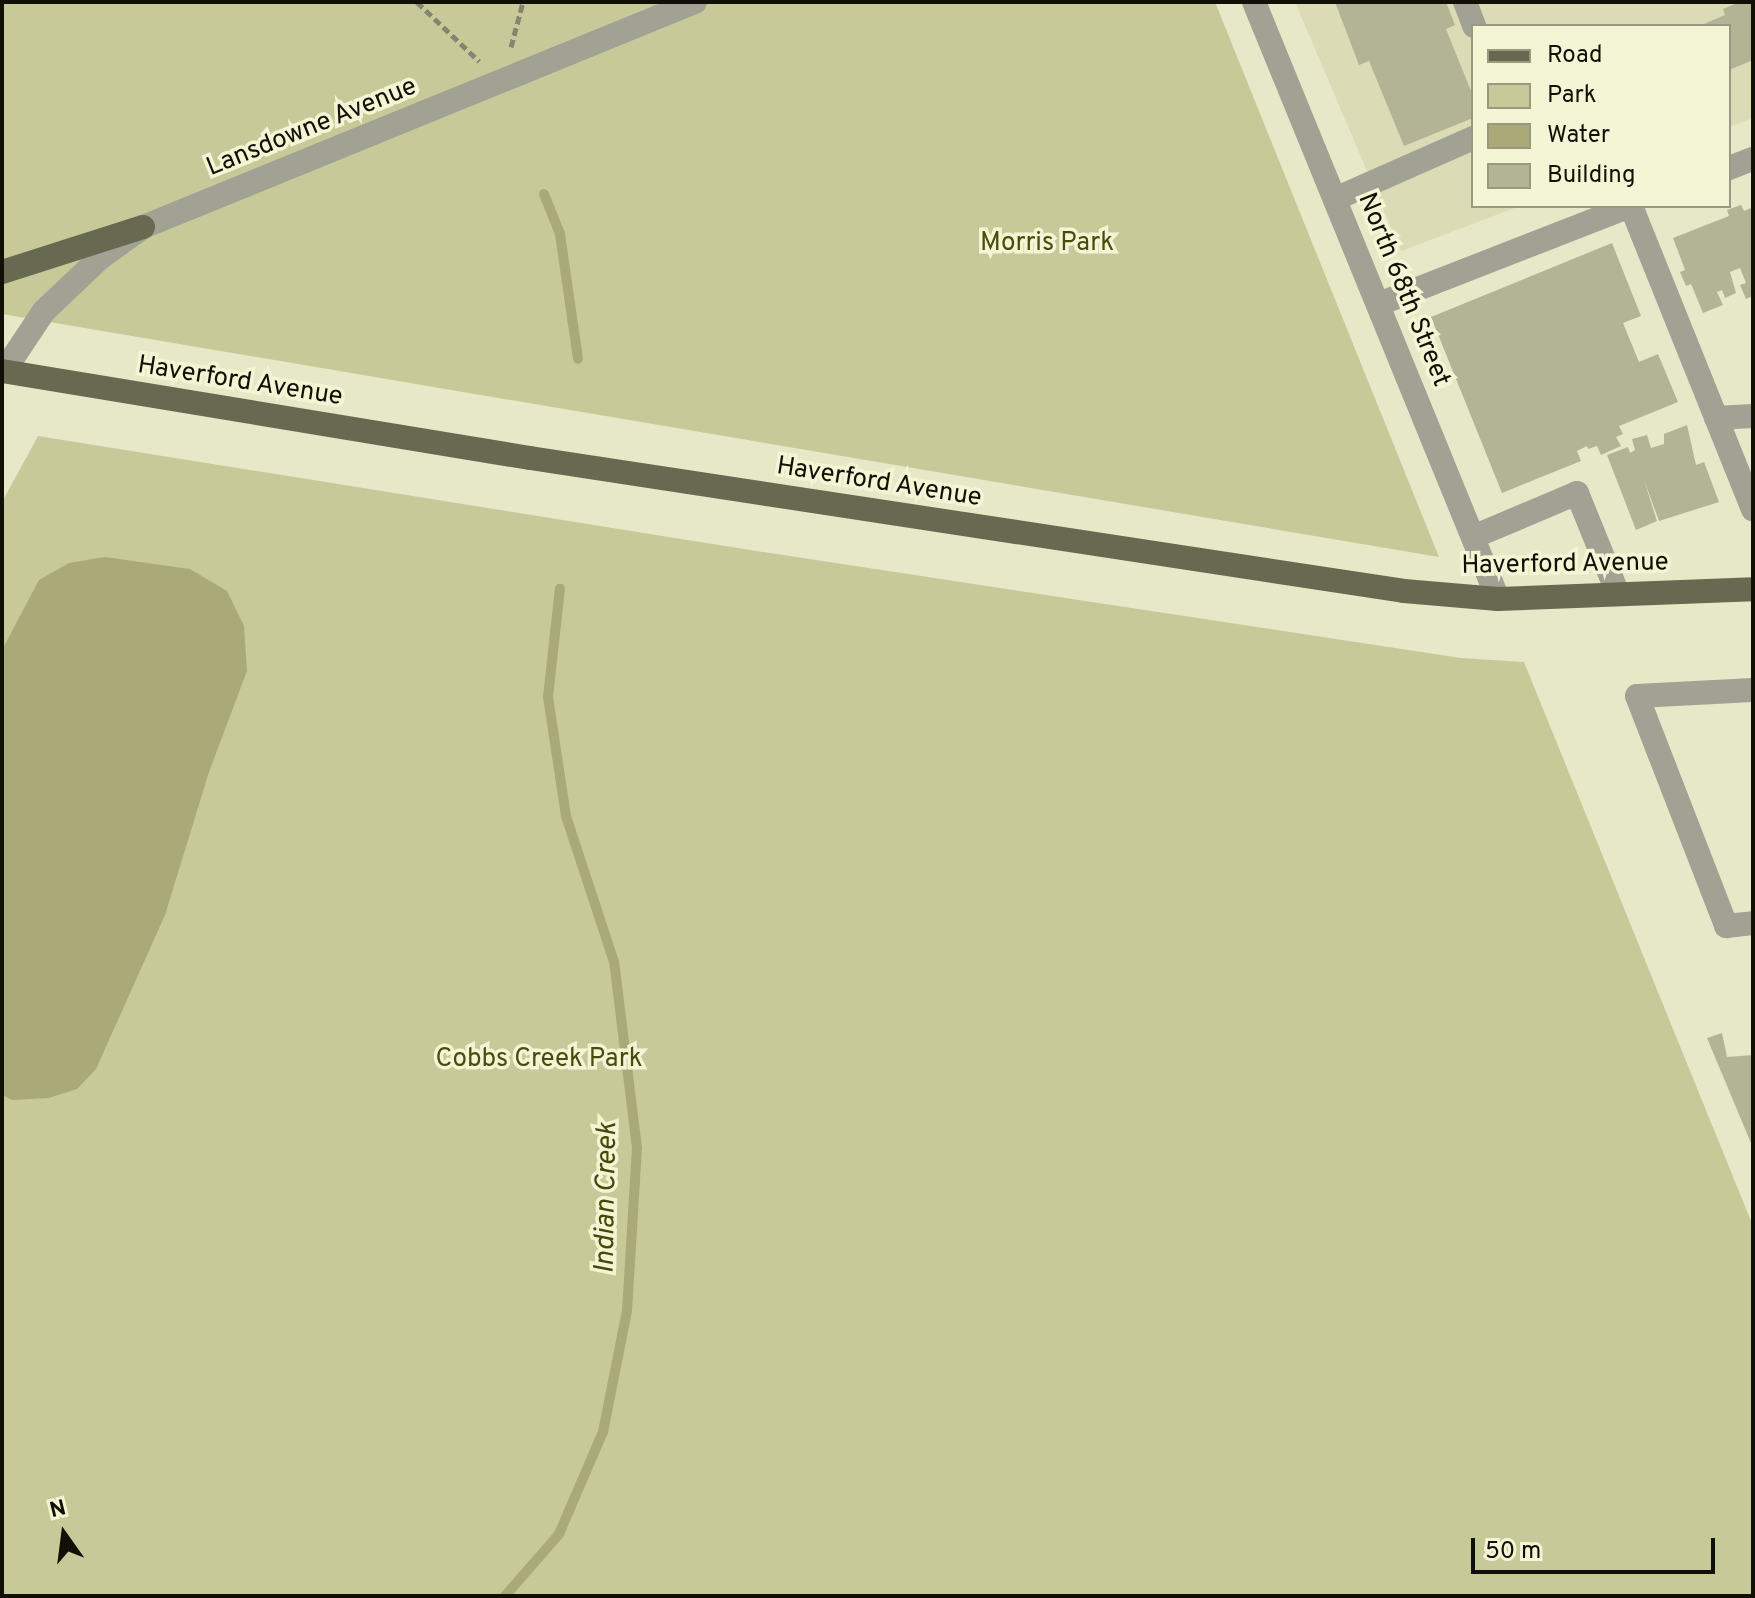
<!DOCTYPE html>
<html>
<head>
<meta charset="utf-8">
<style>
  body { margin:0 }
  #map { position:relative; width:1755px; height:1598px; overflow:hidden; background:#e7e8c8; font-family:Overpass,sans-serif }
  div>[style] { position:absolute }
  .built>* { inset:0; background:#dbdcb5 }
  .green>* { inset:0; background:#c8c999 }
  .water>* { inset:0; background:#a9aa77 }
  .stream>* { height:10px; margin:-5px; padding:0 5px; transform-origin:5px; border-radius:5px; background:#a9aa77 }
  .building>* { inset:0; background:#b3b496 }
  .path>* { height:5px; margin-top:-2.5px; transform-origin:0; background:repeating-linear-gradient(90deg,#868670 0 8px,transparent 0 12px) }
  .minor>* { height:24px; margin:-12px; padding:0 12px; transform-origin:12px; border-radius:12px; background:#a1a194 }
  .major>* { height:24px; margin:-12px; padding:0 12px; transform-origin:12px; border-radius:12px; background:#686951 }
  span { translate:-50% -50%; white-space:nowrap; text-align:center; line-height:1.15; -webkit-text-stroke:7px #f4f5d5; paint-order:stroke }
  .street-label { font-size:26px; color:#101006 }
  .park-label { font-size:26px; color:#4c4b0e }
  .water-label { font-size:28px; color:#474707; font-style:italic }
  .frame { position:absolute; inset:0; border:4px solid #101006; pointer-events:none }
  .legend { position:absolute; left:1471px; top:24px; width:260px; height:184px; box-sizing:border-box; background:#f4f5d5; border:2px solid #999982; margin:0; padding:10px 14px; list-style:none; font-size:24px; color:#101006 }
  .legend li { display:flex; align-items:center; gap:16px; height:40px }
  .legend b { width:40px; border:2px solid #999982 }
  .north { position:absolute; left:24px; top:1494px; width:80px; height:80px; -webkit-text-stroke:6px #f4f5d5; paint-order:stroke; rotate:346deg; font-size:22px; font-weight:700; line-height:32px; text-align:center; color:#101006 }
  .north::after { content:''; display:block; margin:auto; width:28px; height:36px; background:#101006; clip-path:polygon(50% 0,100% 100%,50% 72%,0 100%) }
  .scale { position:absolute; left:1471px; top:1538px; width:244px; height:36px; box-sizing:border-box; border:4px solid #101006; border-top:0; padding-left:10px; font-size:24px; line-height:28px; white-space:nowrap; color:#101006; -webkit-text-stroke:6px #f4f5d5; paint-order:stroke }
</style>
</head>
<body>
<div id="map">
  <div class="built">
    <div style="clip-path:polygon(1295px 2px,1753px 2px,1753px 118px,1729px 127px,1729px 26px,1473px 26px,1473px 206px,1520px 206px,1401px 251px)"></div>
  </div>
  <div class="green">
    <div style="clip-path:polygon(2px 2px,1215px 2px,1439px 557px,2px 314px)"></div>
    <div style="clip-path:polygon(38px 436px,750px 550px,1461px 658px,1524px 662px,1753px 1226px,1753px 1596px,2px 1596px,2px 502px)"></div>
  </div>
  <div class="water">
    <div style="clip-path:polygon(105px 557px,190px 569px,227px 591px,244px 626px,247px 671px,209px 772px,165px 915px,96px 1069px,77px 1089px,49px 1098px,12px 1100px,2px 1095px,2px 650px,39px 580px,69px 563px)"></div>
  </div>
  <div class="stream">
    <div style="left:544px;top:194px;width:43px;rotate:68.2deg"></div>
    <div style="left:560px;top:234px;width:126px;rotate:81.8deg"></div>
    <div style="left:505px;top:1596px;width:82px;rotate:-48.9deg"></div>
    <div style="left:559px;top:1534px;width:111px;rotate:-66.7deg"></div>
    <div style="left:603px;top:1432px;width:123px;rotate:-78.8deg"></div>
    <div style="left:627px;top:1311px;width:163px;rotate:-86.5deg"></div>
    <div style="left:637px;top:1148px;width:187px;rotate:-97deg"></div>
    <div style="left:614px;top:962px;width:154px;rotate:-108.2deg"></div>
    <div style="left:566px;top:816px;width:120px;rotate:-98.6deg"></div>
    <div style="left:548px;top:697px;width:109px;rotate:-83.7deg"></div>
  </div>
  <div class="building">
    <div style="clip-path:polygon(1335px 2px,1446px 2px,1455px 25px,1446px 29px,1473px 96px,1473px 118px,1404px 146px,1369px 61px,1359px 65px)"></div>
    <div style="clip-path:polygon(1740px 2px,1753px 2px,1753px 60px,1729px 70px,1729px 26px,1699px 26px,1725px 15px,1723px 9px)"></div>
    <div style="clip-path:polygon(1741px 205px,1744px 211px,1753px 207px,1753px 296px,1746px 299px,1740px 285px,1746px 283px,1740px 268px,1730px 272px,1736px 293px,1725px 298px,1722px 290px,1717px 292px,1723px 305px,1703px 313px,1691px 284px,1686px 286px,1680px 272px,1685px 270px,1673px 238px,1729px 216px,1727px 210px)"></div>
    <div style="clip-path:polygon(1612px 243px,1641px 316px,1623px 323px,1639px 362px,1658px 354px,1678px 402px,1619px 426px,1623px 434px,1616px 437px,1621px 446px,1601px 455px,1597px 446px,1588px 449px,1587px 446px,1577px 451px,1581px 461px,1502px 493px,1431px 317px)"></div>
    <div style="clip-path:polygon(1687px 425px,1696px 465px,1704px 462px,1719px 502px,1659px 521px,1644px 480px,1657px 521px,1636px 530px,1607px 455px,1628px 447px,1630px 453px,1635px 450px,1632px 439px,1647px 435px,1651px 448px,1664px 444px,1664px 434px)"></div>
    <div style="clip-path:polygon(1722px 1033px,1727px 1057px,1753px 1055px,1753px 1148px,1707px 1038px)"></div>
  </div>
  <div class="path">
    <div style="left:417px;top:2px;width:86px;rotate:43.6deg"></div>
    <div style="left:511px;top:47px;width:47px;rotate:-75.1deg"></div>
  </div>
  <div class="minor">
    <div style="left:1254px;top:2px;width:645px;rotate:67.77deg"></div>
    <div style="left:1465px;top:2px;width:26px;rotate:69deg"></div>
    <div style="left:1729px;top:168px;width:26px;rotate:-21deg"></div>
    <div style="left:1335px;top:199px;width:151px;rotate:-23.8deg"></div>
    <div style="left:1379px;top:304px;width:270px;rotate:-21.3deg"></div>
    <div style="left:1631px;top:206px;width:327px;rotate:68.1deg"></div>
    <div style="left:4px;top:371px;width:72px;rotate:-56.3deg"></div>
    <div style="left:44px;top:311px;width:77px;rotate:-43.4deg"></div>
    <div style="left:100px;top:258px;width:53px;rotate:-35.8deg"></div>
    <div style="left:143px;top:227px;width:596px;rotate:-22.18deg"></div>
    <div style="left:1716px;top:418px;width:37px;rotate:-3deg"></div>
    <div style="left:1473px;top:537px;width:113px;rotate:-22.9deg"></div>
    <div style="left:1577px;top:493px;width:109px;rotate:67.9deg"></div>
    <div style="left:1753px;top:690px;width:116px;rotate:177deg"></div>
    <div style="left:1637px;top:696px;width:247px;rotate:68.8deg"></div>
    <div style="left:1726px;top:926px;width:27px;rotate:-6deg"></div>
  </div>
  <div class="major">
    <div style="left:2px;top:272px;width:148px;rotate:-17.7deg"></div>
    <div style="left:2px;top:371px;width:535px;rotate:9.36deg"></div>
    <div style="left:530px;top:458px;width:884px;rotate:8.65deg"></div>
    <div style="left:1404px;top:591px;width:94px;rotate:4.9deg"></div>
    <div style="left:1498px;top:599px;width:255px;rotate:-2.2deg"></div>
  </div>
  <div class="street-label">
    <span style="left:312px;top:128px;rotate:-22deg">Lansdowne Avenue</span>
    <span style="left:1403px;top:290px;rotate:68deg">North 68th Street</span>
    <span style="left:240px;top:382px;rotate:9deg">Haverford Avenue</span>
    <span style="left:879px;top:483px;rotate:9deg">Haverford Avenue</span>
    <span style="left:1565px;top:565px;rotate:-1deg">Haverford Avenue</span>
  </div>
  <div class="park-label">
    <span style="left:1047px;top:244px">Morris Park</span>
    <span style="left:539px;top:1060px">Cobbs Creek Park</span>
  </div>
  <div class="water-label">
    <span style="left:607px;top:1198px;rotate:-89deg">Indian Creek</span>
  </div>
  <div class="frame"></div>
  <ul class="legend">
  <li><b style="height:10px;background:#686951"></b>Road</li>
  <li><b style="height:22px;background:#c8c999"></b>Park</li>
  <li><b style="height:22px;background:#a9aa77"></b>Water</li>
  <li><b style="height:22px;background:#b3b496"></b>Building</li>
  </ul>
  <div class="north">N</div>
  <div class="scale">50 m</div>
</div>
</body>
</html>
